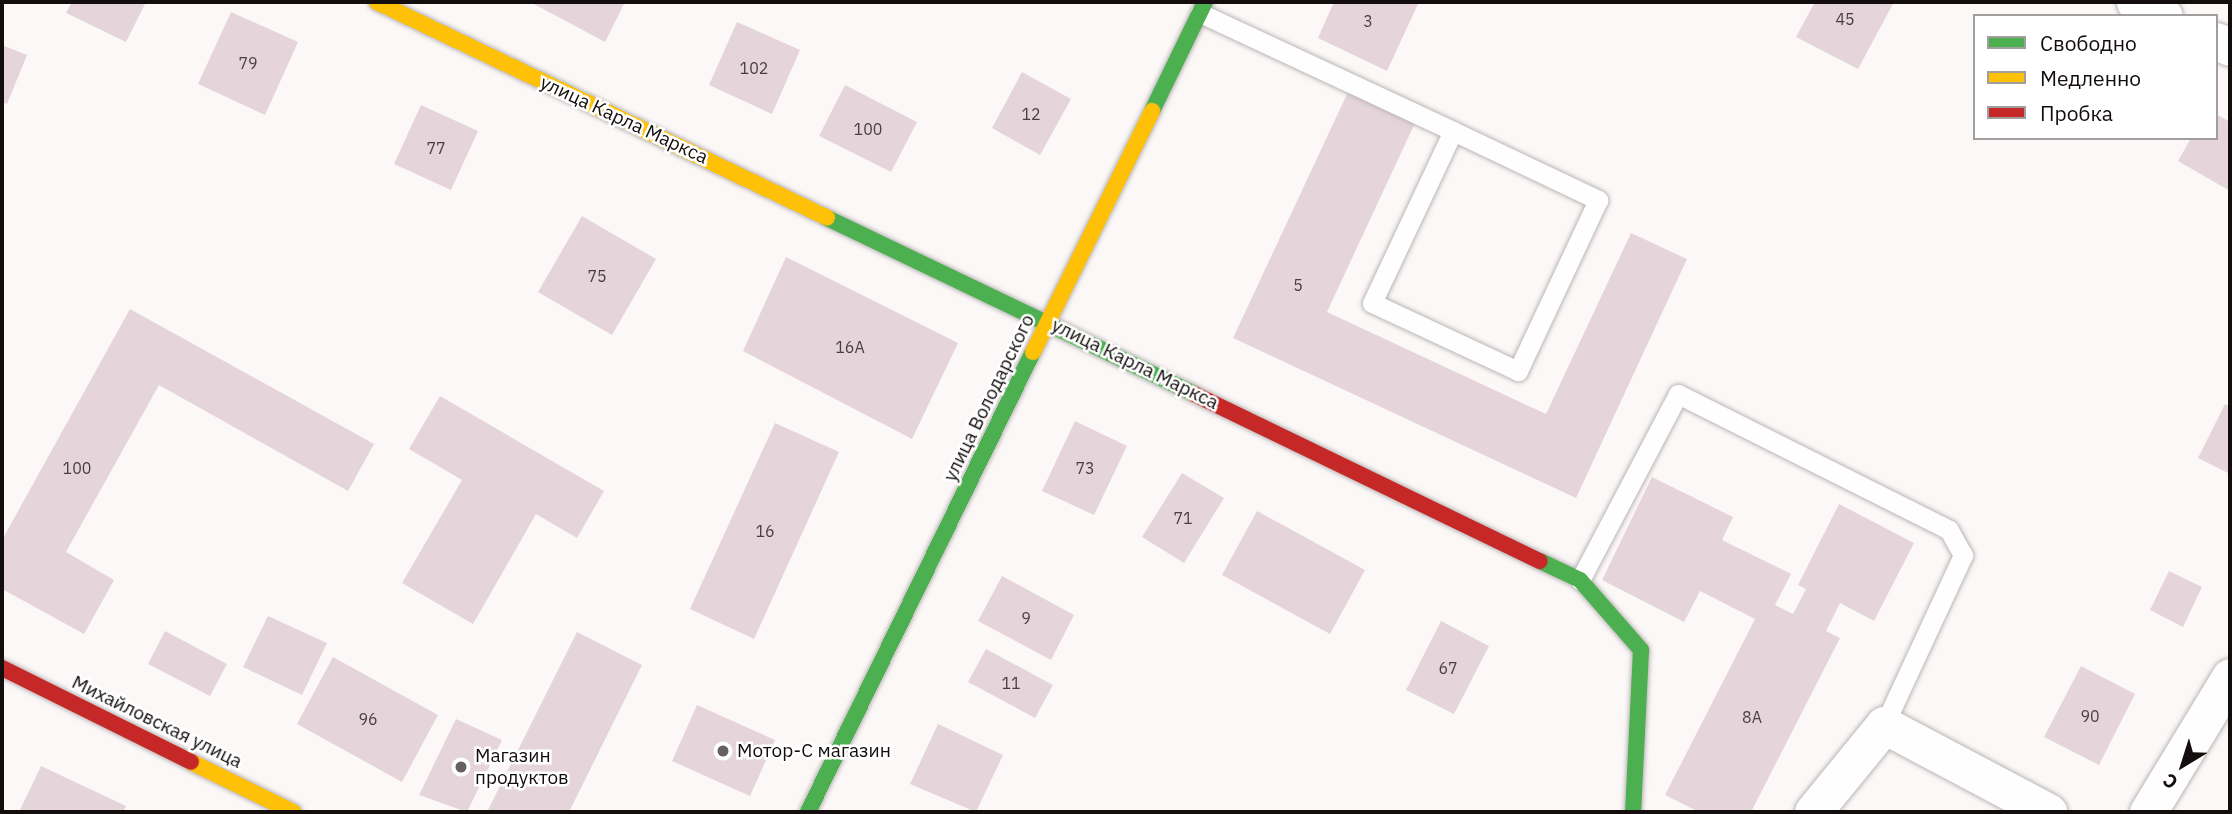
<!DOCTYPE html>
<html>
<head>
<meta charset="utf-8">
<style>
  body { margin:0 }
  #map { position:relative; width:2232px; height:814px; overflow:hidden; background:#fcf8f8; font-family:"IBM Plex Sans",sans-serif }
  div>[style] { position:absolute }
  .building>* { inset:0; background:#e5d5db }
  .roads { filter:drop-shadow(0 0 2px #bbb6b6) drop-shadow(0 0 2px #bbb6b6) }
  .lane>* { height:19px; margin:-9.5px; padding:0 9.5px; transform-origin:9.5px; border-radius:9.5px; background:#fffefe }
  .street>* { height:37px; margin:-18.5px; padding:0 18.5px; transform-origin:18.5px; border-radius:18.5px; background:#fffefe }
  .fast>* { height:16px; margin:-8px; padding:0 8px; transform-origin:8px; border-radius:8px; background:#4caf50 }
  .slow>* { height:16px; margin:-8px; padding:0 8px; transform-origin:8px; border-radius:8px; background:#ffc107 }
  .jam>* { height:16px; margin:-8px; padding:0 8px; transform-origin:8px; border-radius:8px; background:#c62828 }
  .dots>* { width:19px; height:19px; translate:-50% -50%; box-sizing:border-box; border:4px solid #fff; border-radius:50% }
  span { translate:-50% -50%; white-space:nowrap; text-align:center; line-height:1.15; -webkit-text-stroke:5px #fff; paint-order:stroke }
  .number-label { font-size:16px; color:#483f40 }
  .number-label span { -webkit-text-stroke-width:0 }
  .street-label { font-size:19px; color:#130d0d }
  .poi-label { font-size:19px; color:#130d0d }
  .left { translate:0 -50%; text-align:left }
  .frame { position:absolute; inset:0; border:4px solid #130d0d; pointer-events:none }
  .legend { position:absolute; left:1973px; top:14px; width:245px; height:126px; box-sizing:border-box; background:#fff; border:2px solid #a19e9e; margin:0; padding:9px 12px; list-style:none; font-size:21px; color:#130d0d }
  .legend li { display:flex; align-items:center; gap:14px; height:35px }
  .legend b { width:35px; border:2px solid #a19e9e }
  .north { position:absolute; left:2148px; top:730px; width:70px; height:70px; -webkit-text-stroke:5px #fff; paint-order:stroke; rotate:218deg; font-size:19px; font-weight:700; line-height:28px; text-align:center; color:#130d0d }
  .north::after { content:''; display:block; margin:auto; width:24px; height:32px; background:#130d0d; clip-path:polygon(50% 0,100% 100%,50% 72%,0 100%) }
</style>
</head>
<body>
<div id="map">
  <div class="building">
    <div style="clip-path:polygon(72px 2px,146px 2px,126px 42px,66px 13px)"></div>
    <div style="clip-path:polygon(530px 2px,625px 2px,605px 42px)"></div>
    <div style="clip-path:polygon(1334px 2px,1418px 4px,1387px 71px,1318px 38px)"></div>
    <div style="clip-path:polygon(1815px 2px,1894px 2px,1858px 69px,1796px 37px)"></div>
    <div style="clip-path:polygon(231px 12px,298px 42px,265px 115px,198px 84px)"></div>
    <div style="clip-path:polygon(737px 22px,800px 50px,772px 114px,709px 85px)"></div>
    <div style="clip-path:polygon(2px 45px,27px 55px,7px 104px,2px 102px)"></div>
    <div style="clip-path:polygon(1022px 72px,1071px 99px,1040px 155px,992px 128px)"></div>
    <div style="clip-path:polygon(845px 85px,917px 122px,891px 172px,819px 136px)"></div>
    <div style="clip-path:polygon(1348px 92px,1415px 123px,1327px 312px,1546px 414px,1631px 233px,1687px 259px,1576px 498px,1233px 338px)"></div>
    <div style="clip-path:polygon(421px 105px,478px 131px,451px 190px,394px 164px)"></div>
    <div style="clip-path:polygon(2216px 114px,2230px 122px,2230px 191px,2178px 161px,2191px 138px,2216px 138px)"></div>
    <div style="clip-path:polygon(582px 216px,656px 259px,612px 335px,538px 292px)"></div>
    <div style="clip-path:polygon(786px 257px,958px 343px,912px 439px,743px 351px)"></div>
    <div style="clip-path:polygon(130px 309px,374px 444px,348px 491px,159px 385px,66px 552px,114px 580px,84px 634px,2px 589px,2px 540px)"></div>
    <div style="clip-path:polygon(440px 396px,604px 491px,577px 538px,536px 514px,473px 624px,402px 583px,462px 480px,409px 449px)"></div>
    <div style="clip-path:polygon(2225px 404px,2230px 407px,2230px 474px,2198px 458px)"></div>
    <div style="clip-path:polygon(1075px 421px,1127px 446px,1094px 515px,1042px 491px)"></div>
    <div style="clip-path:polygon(775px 423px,839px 452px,754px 639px,690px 609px)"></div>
    <div style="clip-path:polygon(1182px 473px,1224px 498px,1184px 563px,1142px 537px)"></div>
    <div style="clip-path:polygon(1652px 477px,1733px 517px,1722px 540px,1791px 574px,1775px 605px,1793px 614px,1806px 589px,1798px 585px,1839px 504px,1914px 543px,1874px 621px,1840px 603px,1826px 631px,1840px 638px,1751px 812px,1699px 812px,1665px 795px,1755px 619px,1700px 591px,1684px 622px,1602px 580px)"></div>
    <div style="clip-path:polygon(1257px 511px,1365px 570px,1330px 634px,1222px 575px)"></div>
    <div style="clip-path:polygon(2169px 571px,2202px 587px,2183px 627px,2150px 610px)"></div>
    <div style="clip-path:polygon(1002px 576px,1074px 615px,1051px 660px,978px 621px)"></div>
    <div style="clip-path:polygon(268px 616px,327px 643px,302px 695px,243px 667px)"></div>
    <div style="clip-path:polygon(1441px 621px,1489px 646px,1454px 714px,1406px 690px)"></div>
    <div style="clip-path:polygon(165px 631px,227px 664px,210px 696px,148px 664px)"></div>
    <div style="clip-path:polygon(577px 632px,642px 665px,569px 812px,487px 812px)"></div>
    <div style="clip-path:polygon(986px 649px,1053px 685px,1035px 718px,968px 682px)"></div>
    <div style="clip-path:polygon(333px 657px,438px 715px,402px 782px,297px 724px)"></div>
    <div style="clip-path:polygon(2081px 666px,2135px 694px,2099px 765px,2044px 737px)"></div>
    <div style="clip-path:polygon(697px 705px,775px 740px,750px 796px,672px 761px)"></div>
    <div style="clip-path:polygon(456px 719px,502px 740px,467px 812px,419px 795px)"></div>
    <div style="clip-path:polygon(938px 724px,1003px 755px,976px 812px,910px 784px)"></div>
    <div style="clip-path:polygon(41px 766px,126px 806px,123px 812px,19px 812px)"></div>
  </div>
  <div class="roads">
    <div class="lane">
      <div style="left:1200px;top:13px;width:279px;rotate:25deg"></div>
      <div style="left:1453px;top:131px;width:161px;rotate:25.4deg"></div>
      <div style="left:1598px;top:200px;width:189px;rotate:115.1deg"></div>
      <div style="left:1518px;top:371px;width:161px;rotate:-155deg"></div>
      <div style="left:1372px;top:303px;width:190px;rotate:-64.8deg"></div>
      <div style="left:1580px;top:580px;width:210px;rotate:-62.2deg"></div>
      <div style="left:1678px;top:394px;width:303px;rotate:26.6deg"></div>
      <div style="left:1949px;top:530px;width:29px;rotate:61deg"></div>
      <div style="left:1963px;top:555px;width:187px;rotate:114.9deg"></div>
    </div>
    <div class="street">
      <div style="left:2135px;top:2px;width:32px;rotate:26deg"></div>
      <div style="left:2216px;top:41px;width:15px;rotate:23deg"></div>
      <div style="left:1813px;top:812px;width:112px;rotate:-50.8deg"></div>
      <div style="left:1884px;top:725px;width:186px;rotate:27.9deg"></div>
      <div style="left:2148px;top:812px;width:158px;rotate:-58.7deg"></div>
    </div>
    <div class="fast">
      <div style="left:1152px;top:111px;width:121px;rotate:-64.1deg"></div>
      <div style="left:827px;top:218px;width:407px;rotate:25.6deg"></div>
      <div style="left:1540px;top:561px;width:44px;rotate:25.4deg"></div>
      <div style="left:1580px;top:580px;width:93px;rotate:48.9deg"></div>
      <div style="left:1641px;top:650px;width:162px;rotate:92.8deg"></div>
      <div style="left:808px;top:812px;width:512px;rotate:-63.94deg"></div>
    </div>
    <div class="slow">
      <div style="left:377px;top:2px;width:499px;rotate:25.6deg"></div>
      <div style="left:1033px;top:352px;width:269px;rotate:-63.7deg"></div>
      <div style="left:191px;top:762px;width:114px;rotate:26.1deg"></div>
    </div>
    <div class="jam">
      <div style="left:1194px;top:394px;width:384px;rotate:25.8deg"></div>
      <div style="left:2px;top:668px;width:211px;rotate:26.4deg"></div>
    </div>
  </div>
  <div class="dots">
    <div style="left:723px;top:751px;background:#655f5f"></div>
    <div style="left:461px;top:767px;background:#655f5f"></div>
  </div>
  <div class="number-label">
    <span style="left:1845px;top:19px">45</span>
    <span style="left:1368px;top:21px">3</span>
    <span style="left:248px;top:63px">79</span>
    <span style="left:754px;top:68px">102</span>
    <span style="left:1031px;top:114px">12</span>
    <span style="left:868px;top:129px">100</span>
    <span style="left:436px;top:148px">77</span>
    <span style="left:597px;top:276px">75</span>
    <span style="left:1298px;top:285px">5</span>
    <span style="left:850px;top:347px">16А</span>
    <span style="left:77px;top:468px">100</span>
    <span style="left:1085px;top:468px">73</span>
    <span style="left:1183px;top:518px">71</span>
    <span style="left:765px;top:531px">16</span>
    <span style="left:1026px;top:618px">9</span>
    <span style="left:1448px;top:668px">67</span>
    <span style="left:1011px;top:683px">11</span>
    <span style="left:2090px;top:716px">90</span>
    <span style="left:1752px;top:717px">8А</span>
    <span style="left:368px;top:719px">96</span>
  </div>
  <div class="street-label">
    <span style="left:624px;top:120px;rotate:25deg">улица Карла Маркса</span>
    <span style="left:1135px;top:364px;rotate:26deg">улица Карла Маркса</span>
    <span style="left:989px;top:398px;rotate:-64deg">улица Володарского</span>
    <span style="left:157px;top:722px;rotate:26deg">Михайловская улица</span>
  </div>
  <div class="poi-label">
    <span class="left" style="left:737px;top:751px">Мотор-С магазин</span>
    <span class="left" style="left:475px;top:767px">Магазин<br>продуктов</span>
  </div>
  <div class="frame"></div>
  <ul class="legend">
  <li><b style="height:9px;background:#4caf50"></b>Свободно</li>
  <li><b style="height:9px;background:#ffc107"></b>Медленно</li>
  <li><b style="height:9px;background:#c62828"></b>Пробка</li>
  </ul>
  <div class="north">С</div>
</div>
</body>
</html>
